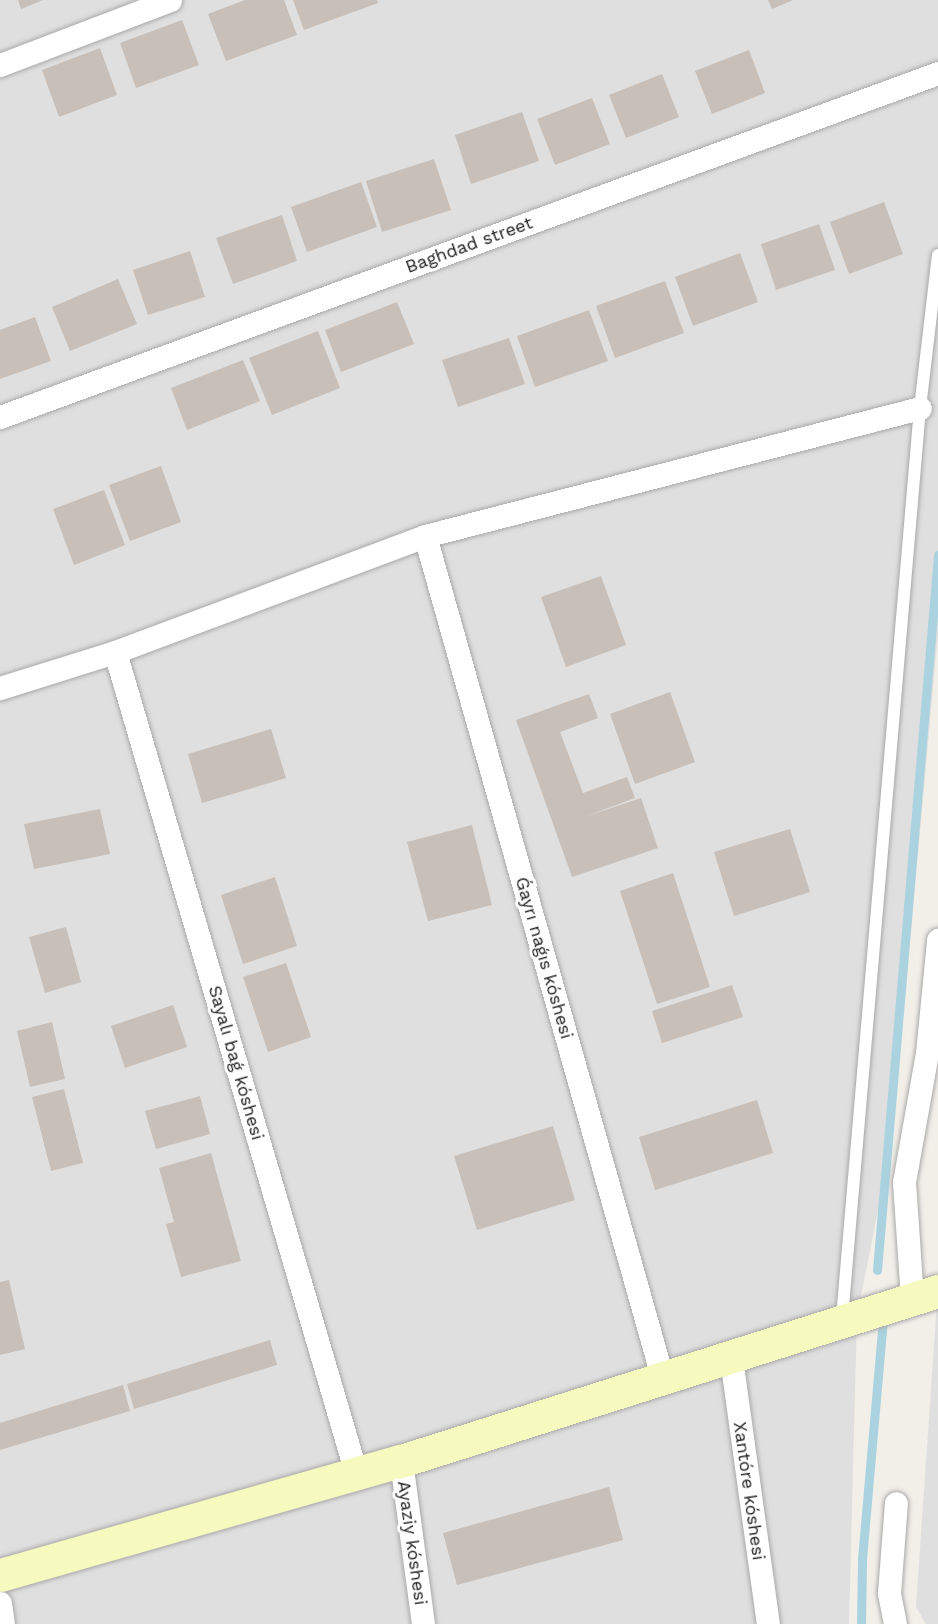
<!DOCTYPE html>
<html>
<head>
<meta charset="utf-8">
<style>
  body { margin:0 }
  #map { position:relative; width:938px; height:1624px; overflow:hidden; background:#f2efe9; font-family:"Work Sans",sans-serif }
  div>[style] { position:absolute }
  .residential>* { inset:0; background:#e0dfdf }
  .stream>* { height:9px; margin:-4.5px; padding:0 4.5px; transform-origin:4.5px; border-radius:4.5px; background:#aad3df }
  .building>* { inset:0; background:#c7bfb8 }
  .roads { filter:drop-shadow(0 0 2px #a9a9a9) drop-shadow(0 0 2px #a9a9a9) }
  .service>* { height:12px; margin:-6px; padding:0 6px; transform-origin:6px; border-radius:6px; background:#fff }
  .minor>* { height:23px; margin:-11.5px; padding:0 11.5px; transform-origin:11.5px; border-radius:11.5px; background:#fff }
  .secondary>* { height:33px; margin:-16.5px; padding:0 16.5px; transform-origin:16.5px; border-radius:16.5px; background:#f7fabf }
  span { translate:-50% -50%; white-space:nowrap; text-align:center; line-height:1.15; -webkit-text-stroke:6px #fff; paint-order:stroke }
  .street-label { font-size:18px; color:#222 }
</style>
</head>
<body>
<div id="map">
  <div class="residential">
    <div style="clip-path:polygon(0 0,938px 0,938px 634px,892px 1140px,857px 1316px,849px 1624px,0 1624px)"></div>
    <div style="clip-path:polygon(938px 1287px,938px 1624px,926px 1624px,916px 1607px)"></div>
  </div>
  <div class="stream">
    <div style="left:877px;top:1270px;width:718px;rotate:-85.12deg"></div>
    <div style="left:861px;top:1624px;width:65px;rotate:-89.1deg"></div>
    <div style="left:862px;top:1559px;width:242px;rotate:-85deg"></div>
  </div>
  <div class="building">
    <div style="clip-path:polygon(18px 0,43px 0,21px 9px)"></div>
    <div style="clip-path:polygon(245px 0,284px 0,297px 35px,226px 61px,208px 14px)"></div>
    <div style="clip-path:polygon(293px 0,377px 0,378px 3px,304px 30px)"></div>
    <div style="clip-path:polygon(768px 0,793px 0,772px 9px)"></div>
    <div style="clip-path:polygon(182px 20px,199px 65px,136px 88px,120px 43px)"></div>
    <div style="clip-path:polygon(100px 48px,117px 95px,59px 117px,42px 70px)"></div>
    <div style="clip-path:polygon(749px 50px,765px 93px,712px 114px,695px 71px)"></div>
    <div style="clip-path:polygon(662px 74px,679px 117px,626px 138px,609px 95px)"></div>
    <div style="clip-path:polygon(592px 98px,610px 144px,555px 165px,537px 119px)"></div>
    <div style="clip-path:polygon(522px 112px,539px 161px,471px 184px,455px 135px)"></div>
    <div style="clip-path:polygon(434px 159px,451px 210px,382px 232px,366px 181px)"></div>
    <div style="clip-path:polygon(361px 182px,377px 227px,307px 252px,291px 207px)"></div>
    <div style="clip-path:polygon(884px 202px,903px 254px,849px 274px,830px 222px)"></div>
    <div style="clip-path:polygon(282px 215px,297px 261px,233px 284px,216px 238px)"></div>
    <div style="clip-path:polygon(819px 224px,835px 270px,776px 290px,761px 244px)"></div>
    <div style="clip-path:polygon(190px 251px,205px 297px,148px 315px,133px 270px)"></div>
    <div style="clip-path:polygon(740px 253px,758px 302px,693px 326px,675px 277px)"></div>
    <div style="clip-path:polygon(118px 279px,137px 324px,70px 351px,52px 307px)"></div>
    <div style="clip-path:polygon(665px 281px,684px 333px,615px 358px,596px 306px)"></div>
    <div style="clip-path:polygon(397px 302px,414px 344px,341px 372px,325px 330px)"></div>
    <div style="clip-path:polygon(589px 310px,608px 361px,535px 387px,517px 336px)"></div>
    <div style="clip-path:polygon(35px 317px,51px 361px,0 379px,0 330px)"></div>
    <div style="clip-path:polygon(318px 331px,340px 388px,272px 415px,249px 358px)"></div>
    <div style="clip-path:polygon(509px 338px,525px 384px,458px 407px,442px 360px)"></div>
    <div style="clip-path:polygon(243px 360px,260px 401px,187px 430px,171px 388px)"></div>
    <div style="clip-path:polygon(161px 466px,181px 522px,130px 541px,109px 485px)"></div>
    <div style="clip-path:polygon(104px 490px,125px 545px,74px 565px,53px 509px)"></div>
    <div style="clip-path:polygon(601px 576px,626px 645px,566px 667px,541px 597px)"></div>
    <div style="clip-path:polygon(670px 692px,695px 762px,635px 784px,610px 714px)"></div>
    <div style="clip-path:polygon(589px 694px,598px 718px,560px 732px,583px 793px,627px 777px,635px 798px,584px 817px,641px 798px,658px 848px,572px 877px,516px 720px)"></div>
    <div style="clip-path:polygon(271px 729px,286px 778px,202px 803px,188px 754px)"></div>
    <div style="clip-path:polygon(100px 809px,110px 854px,34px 869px,24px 824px)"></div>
    <div style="clip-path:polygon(472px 825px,492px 905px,428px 921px,407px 842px)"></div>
    <div style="clip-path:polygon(790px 829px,810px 892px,734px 916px,714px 852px)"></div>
    <div style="clip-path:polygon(673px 873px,710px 987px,657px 1004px,620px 891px)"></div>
    <div style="clip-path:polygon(275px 877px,297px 946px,243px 964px,221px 895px)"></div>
    <div style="clip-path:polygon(66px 927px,81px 982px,45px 993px,29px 937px)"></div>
    <div style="clip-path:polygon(286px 963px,311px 1037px,268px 1052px,243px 977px)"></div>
    <div style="clip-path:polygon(732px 985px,743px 1017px,662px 1043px,652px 1011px)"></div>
    <div style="clip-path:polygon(173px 1005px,187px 1047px,125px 1068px,111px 1026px)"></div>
    <div style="clip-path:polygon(52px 1022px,65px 1079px,30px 1087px,17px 1031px)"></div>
    <div style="clip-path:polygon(64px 1089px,83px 1163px,51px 1171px,32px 1097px)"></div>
    <div style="clip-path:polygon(200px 1096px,210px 1134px,156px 1149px,145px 1111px)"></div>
    <div style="clip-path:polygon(757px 1100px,773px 1153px,655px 1190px,639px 1137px)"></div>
    <div style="clip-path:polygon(553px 1126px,575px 1200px,477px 1230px,454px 1156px)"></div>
    <div style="clip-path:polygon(211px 1153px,241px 1261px,181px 1277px,166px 1224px,174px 1222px,159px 1168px)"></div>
    <div style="clip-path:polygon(9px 1280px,25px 1349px,0 1355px,0 1282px)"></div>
    <div style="clip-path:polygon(270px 1340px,277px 1365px,134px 1409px,127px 1384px)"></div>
    <div style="clip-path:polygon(123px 1385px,130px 1411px,0 1450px,0 1423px)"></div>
    <div style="clip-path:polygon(609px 1487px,623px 1540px,457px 1585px,443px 1533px)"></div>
  </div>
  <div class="roads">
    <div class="service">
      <div style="left:842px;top:1318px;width:913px;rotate:-85.1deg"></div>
      <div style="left:920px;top:408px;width:154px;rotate:-83.3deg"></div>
    </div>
    <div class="minor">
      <div style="left:0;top:65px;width:182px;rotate:-20.9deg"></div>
      <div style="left:0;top:417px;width:999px;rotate:-20.14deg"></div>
      <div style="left:425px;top:536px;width:877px;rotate:74.25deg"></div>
      <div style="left:115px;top:652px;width:856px;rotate:73.64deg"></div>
      <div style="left:0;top:688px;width:121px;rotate:-17.4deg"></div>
      <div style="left:115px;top:652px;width:331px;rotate:-20.5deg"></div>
      <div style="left:425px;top:536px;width:511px;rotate:-14.5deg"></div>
      <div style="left:912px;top:1299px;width:117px;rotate:-93.9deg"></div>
      <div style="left:904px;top:1182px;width:131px;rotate:-79.9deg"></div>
      <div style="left:927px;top:1053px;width:114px;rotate:-84.4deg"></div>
      <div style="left:731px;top:1358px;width:269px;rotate:82.1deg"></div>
      <div style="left:401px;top:1461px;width:164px;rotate:82.3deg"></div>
      <div style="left:0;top:1603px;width:21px;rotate:82deg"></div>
      <div style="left:895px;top:1624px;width:32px;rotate:-101deg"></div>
      <div style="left:889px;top:1593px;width:90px;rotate:-85.6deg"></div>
    </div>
    <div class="secondary">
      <div style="left:0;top:1575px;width:417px;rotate:-15.9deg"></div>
      <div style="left:401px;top:1461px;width:563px;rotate:-17.57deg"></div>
    </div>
  </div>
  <div class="street-label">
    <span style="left:469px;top:245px;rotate:-20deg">Baghdad street</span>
    <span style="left:544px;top:958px;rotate:74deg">Ǵayrı naǵıs kóshesi</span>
    <span style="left:236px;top:1063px;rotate:74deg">Sayalı baǵ kóshesi</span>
    <span style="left:749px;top:1491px;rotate:82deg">Xantóre kóshesi</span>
    <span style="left:412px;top:1543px;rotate:82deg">Ayaziy kóshesi</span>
  </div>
</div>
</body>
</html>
